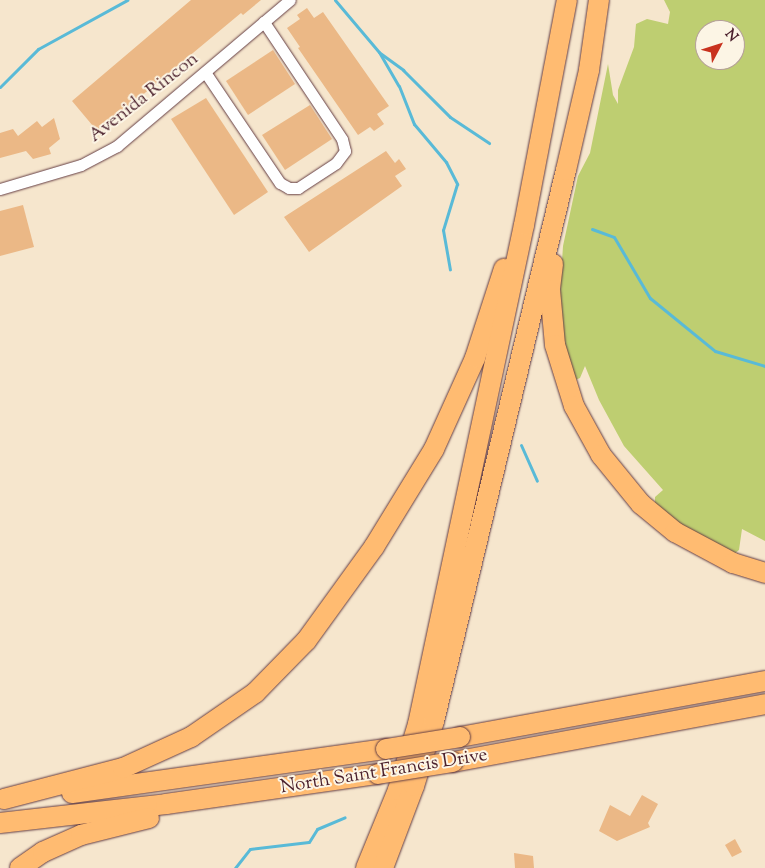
<!DOCTYPE html>
<html>
<head>
<meta charset="utf-8">
<style>
  body { margin:0 }
  #map { position:relative; width:765px; height:868px; overflow:hidden; background:#f6e6cd; font-family:"Sorts Mill Goudy",serif }
  div>[style] { position:absolute }
  .green>* { inset:0; background:#bece71 }
  .stream>* { height:3px; margin:-1.5px; padding:0 1.5px; transform-origin:1.5px; border-radius:1.5px; background:#59bad7 }
  .building>* { inset:0; background:#ebb886 }
  .roads { filter:drop-shadow(0 0 1px #643d43) drop-shadow(0 0 1px #643d43) }
  .minor>* { height:11px; margin:-5.5px; padding:0 5.5px; transform-origin:5.5px; border-radius:5.5px; background:#fff }
  .motorway>* { height:20px; margin:-10px; padding:0 10px; transform-origin:10px; border-radius:10px; background:#ffbb71 }
  .bridges { filter:drop-shadow(0 0 1px #643d43) drop-shadow(0 0 1px #643d43) }
  .motorway-bridge>* { height:20px; margin:-10px; padding:0 10px; transform-origin:10px; border-radius:10px; background:#ffbb71 }
  span { translate:-50% -50%; white-space:nowrap; text-align:center; line-height:1.15; -webkit-text-stroke:4px #fcf5e5; paint-order:stroke }
  .street-label { font-size:19px; color:#4a1f2b }
  .north { position:absolute; left:695px; top:20px; width:50px; height:50px; box-sizing:border-box; background:#fcf5e5; border:1px solid #b59f9b; border-radius:50%; rotate:50deg; font-size:14px; font-weight:700; line-height:20px; text-align:center; color:#4a1f2b }
  .north::after { content:''; display:block; margin:auto; width:18px; height:22px; background:#c8321e; clip-path:polygon(50% 0,100% 100%,50% 72%,0 100%) }
</style>
</head>
<body>
<div id="map">
  <div class="green">
    <div style="clip-path:polygon(evenodd,664px 0,765px 0,765px 541px,742px 529px,739px 550px,734px 554px,685px 528px,655px 503px,655px 497px,663px 490px,624px 446px,599px 400px,585px 366px,580px 378px,575px 380px,566px 355px,559px 309px,563px 246px,578px 176px,590px 153px,608px 64px,613px 95px,618px 104px,618px 90px,634px 47px,636px 24px,647px 19px,668px 24px,670px 12px,664px 0,705px 30px,735px 30px,735px 60px,705px 60px,705px 30px)"></div>
  </div>
  <div class="stream">
    <div style="left:335px;top:0;width:68px;rotate:49.8deg"></div>
    <div style="left:379px;top:52px;width:39px;rotate:60deg"></div>
    <div style="left:399px;top:86px;width:41px;rotate:68.5deg"></div>
    <div style="left:414px;top:124px;width:50px;rotate:49.9deg"></div>
    <div style="left:446px;top:162px;width:25px;rotate:63deg"></div>
    <div style="left:457px;top:184px;width:48px;rotate:106.9deg"></div>
    <div style="left:443px;top:230px;width:40px;rotate:80deg"></div>
    <div style="left:380px;top:53px;width:29px;rotate:36deg"></div>
    <div style="left:403px;top:70px;width:66px;rotate:45deg"></div>
    <div style="left:450px;top:117px;width:47px;rotate:33.7deg"></div>
    <div style="left:0;top:87px;width:54px;rotate:-45deg"></div>
    <div style="left:38px;top:49px;width:102px;rotate:-28.8deg"></div>
    <div style="left:592px;top:229px;width:23px;rotate:20deg"></div>
    <div style="left:614px;top:237px;width:71px;rotate:59.5deg"></div>
    <div style="left:650px;top:298px;width:84px;rotate:39.2deg"></div>
    <div style="left:715px;top:351px;width:52px;rotate:16.7deg"></div>
    <div style="left:521px;top:445px;width:39px;rotate:66deg"></div>
    <div style="left:235px;top:868px;width:24px;rotate:-52deg"></div>
    <div style="left:250px;top:849px;width:59px;rotate:-6.8deg"></div>
    <div style="left:309px;top:842px;width:15px;rotate:-58deg"></div>
    <div style="left:317px;top:829px;width:30px;rotate:-23deg"></div>
  </div>
  <div class="building">
    <div style="clip-path:polygon(191px 0,261px 0,243px 15px,241px 13px,98px 132px,72px 101px)"></div>
    <div style="clip-path:polygon(307px 8px,314px 18px,323px 12px,389px 106px,377px 114px,384px 124px,374px 131px,370px 127px,358px 135px,298px 48px,300px 47px,287px 28px,300px 19px,297px 15px)"></div>
    <div style="clip-path:polygon(273px 50px,295px 84px,248px 115px,226px 81px)"></div>
    <div style="clip-path:polygon(206px 98px,268px 192px,234px 215px,171px 119px)"></div>
    <div style="clip-path:polygon(310px 105px,332px 139px,285px 170px,262px 135px)"></div>
    <div style="clip-path:polygon(54px 118px,60px 139px,49px 148px,51px 154px,33px 159px,26px 151px,0 158px,0 133px,13px 129px,18px 136px,37px 121px,42px 127px)"></div>
    <div style="clip-path:polygon(386px 151px,395px 163px,399px 159px,406px 169px,395px 176px,402px 186px,309px 252px,284px 217px)"></div>
    <div style="clip-path:polygon(23px 205px,34px 247px,0 256px,0 211px)"></div>
    <div style="clip-path:polygon(642px 795px,658px 804px,648px 823px,650px 827px,617px 841px,599px 831px,610px 805px,630px 816px)"></div>
    <div style="clip-path:polygon(735px 839px,742px 852px,732px 857px,725px 845px)"></div>
    <div style="clip-path:polygon(514px 853px,533px 856px,534px 868px,515px 868px)"></div>
  </div>
  <div class="roads">
    <div class="minor">
      <div style="left:205px;top:72px;width:134px;rotate:56deg"></div>
      <div style="left:280px;top:183px;width:10px;rotate:29deg"></div>
      <div style="left:289px;top:188px;width:9px"></div>
      <div style="left:298px;top:188px;width:45px;rotate:-33.3deg"></div>
      <div style="left:336px;top:163px;width:15px;rotate:-53deg"></div>
      <div style="left:345px;top:151px;width:12px;rotate:-104deg"></div>
      <div style="left:342px;top:139px;width:141px;rotate:-123.7deg"></div>
      <div style="left:0;top:189px;width:84px;rotate:-16.5deg"></div>
      <div style="left:81px;top:165px;width:41px;rotate:-27.8deg"></div>
      <div style="left:117px;top:146px;width:226px;rotate:-40.2deg"></div>
    </div>
    <div class="motorway">
      <div style="left:553px;top:264px;width:26px;rotate:97deg"></div>
      <div style="left:550px;top:290px;width:55px;rotate:84.8deg"></div>
      <div style="left:555px;top:345px;width:64px;rotate:72.7deg"></div>
      <div style="left:574px;top:406px;width:56px;rotate:61.1deg"></div>
      <div style="left:601px;top:455px;width:63px;rotate:50.8deg"></div>
      <div style="left:641px;top:504px;width:44px;rotate:39.5deg"></div>
      <div style="left:675px;top:532px;width:66px;rotate:28.1deg"></div>
      <div style="left:733px;top:563px;width:34px;rotate:17deg"></div>
      <div style="left:460px;top:737px;width:310px;rotate:-10.4deg"></div>
      <div style="left:453px;top:762px;width:317px;rotate:-10.5deg"></div>
      <div style="left:72px;top:793px;width:317px;rotate:-8deg"></div>
      <div style="left:4px;top:799px;width:123px;rotate:-14.6deg"></div>
      <div style="left:123px;top:768px;width:75px;rotate:-24.5deg"></div>
      <div style="left:191px;top:737px;width:78px;rotate:-34.5deg"></div>
      <div style="left:255px;top:693px;width:73px;rotate:-45.6deg"></div>
      <div style="left:306px;top:641px;width:116px;rotate:-54.1deg"></div>
      <div style="left:374px;top:547px;width:115px;rotate:-58.5deg"></div>
      <div style="left:434px;top:449px;width:100px;rotate:-65.7deg"></div>
      <div style="left:475px;top:358px;width:94px;rotate:-72deg"></div>
      <div style="left:0;top:823px;width:167px;rotate:-6.5deg"></div>
      <div style="left:166px;top:804px;width:214px;rotate:-8.1deg"></div>
      <div style="left:20px;top:868px;width:28px;rotate:-35deg"></div>
      <div style="left:43px;top:852px;width:42px;rotate:-24.1deg"></div>
      <div style="left:81px;top:835px;width:70px;rotate:-14deg"></div>
      <div style="left:366px;top:868px;width:84px;rotate:-67.7deg"></div>
      <div style="left:398px;top:790px;width:69px;rotate:-73.1deg"></div>
      <div style="left:418px;top:724px;width:510px;rotate:-78.01deg"></div>
      <div style="left:524px;top:225px;width:229px;rotate:-79.2deg"></div>
      <div style="left:383px;top:868px;width:88px;rotate:-69.3deg"></div>
      <div style="left:414px;top:786px;width:68px;rotate:-72.9deg"></div>
      <div style="left:434px;top:721px;width:567px;rotate:-76.53deg"></div>
      <div style="left:566px;top:170px;width:103px;rotate:-77deg"></div>
      <div style="left:589px;top:70px;width:71px;rotate:-81.9deg"></div>
    </div>
  </div>
  <div class="bridges">
    <div class="motorway-bridge">
      <div style="left:386px;top:749px;width:75px;rotate:-9.2deg"></div>
      <div style="left:378px;top:774px;width:76px;rotate:-9.1deg"></div>
    </div>
  </div>
  <div class="street-label">
    <span style="left:144px;top:98px;rotate:-38deg">Avenida Rincon</span>
    <span style="left:384px;top:772px;rotate:-9deg">North Saint Francis Drive</span>
  </div>
  <div class="north">N</div>
</div>
</body>
</html>
